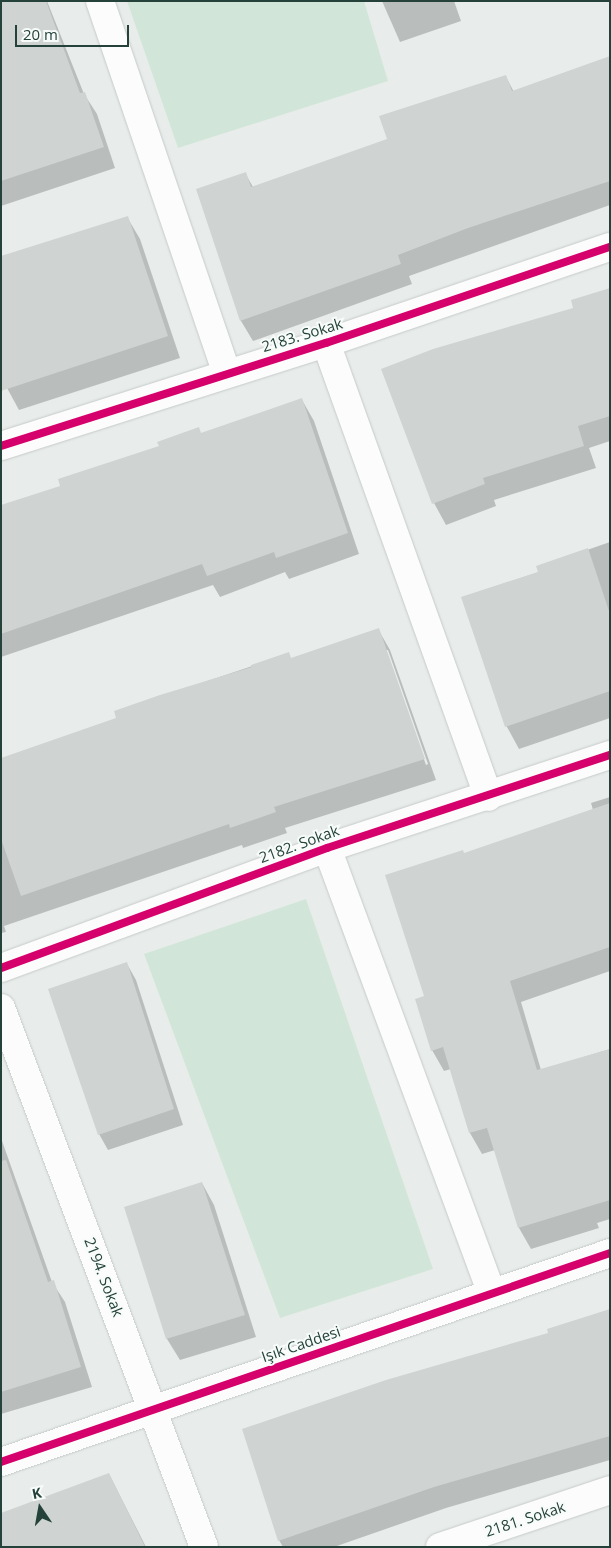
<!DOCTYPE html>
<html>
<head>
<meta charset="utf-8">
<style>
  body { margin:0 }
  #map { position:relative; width:611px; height:1548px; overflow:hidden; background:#e8edeb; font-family:"Open Sans",sans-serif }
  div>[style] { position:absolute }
  .green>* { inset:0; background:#d1e6d8 }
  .shadow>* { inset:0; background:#0003 }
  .building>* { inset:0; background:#cfd4d2 }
  .roads { filter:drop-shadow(0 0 1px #c5cac8) drop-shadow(0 0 1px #c5cac8) }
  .street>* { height:28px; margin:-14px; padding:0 14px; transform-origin:14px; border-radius:14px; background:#fcfcfc }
  .secondary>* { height:28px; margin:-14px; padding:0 14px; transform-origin:14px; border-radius:14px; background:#fcfcfc }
  .cycleway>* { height:8px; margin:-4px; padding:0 4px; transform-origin:4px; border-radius:4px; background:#d6006c }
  span { translate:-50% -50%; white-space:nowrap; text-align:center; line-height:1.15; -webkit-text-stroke:4px #f7fbf9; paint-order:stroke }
  .street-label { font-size:15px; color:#24423a }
  .frame { position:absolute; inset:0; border:2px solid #24423a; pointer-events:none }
  .north { position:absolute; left:15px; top:1483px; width:50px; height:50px; -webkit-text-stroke:4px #f7fbf9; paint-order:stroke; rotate:348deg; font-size:14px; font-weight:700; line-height:20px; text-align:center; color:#24423a }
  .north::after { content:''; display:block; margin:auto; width:18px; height:22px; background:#24423a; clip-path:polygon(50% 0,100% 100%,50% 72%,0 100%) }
  .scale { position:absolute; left:15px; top:25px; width:114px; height:22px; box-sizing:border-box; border:2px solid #24423a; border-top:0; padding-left:6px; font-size:15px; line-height:18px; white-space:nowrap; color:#24423a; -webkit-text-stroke:4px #f7fbf9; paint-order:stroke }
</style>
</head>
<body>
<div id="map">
  <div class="green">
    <div style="clip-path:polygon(127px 1px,364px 1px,388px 81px,178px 148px)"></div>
    <div style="clip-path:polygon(306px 899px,433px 1269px,280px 1318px,144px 954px)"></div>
  </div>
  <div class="shadow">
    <div style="clip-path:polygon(16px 1px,47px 1px,84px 94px,97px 114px,115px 168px,1px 206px,1px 7px)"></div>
    <div style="clip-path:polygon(382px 1px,454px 1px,461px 21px,400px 42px)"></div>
    <div style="clip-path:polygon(610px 58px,610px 205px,409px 276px,412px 284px,253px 341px,241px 321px,197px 190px,245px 173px,253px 187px,388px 140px,506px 77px,514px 92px)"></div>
    <div style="clip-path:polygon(127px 217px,140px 239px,180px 358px,19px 410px,7px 388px)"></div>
    <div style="clip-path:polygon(610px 289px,610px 441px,589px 448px,596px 468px,494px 500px,496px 506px,446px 525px,434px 503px)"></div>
    <div style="clip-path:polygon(302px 400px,314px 421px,359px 554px,289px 579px,285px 572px,220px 597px,213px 585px,1px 657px,1px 506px,62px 487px,160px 447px)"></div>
    <div style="clip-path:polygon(610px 542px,610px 718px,519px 749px,507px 727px,463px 597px,539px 572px,538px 567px)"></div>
    <div style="clip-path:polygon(evenodd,378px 629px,390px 650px,436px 780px,285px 828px,287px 833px,243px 848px,242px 845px,4px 926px,6px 932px,1px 933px,1px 759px,118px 719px,115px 712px,288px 654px,291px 659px,378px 629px,385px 650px,388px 650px,428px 764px,426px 765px,385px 650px)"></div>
    <div style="clip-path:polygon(610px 797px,610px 971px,521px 1002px,541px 1070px,610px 1049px,610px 1219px,597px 1223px,599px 1228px,531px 1249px,519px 1228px,495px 1150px,482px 1154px,470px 1133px,451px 1069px,444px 1071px,432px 1050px,426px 997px,464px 854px,593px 810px,591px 803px)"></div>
    <div style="clip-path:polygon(127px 964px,136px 980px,183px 1125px,108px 1150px,99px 1134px)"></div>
    <div style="clip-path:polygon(1px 1138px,52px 1282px,65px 1302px,92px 1387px,1px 1414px)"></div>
    <div style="clip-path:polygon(202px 1183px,214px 1205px,256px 1337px,180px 1360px,167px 1339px,126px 1207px)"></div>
    <div style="clip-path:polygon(610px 1311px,610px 1460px,446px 1508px,334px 1547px,283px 1547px,279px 1540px,550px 1334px)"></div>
    <div style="clip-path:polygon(109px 1474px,146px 1547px,1px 1547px)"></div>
  </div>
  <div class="building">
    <div style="clip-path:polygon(1px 1px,46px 1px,80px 93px,85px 92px,104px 147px,1px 181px)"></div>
    <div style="clip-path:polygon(610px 56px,610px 181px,468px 228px,398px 255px,401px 264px,240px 321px,196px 189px,246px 172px,251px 187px,387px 139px,379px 116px,506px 75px,512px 91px)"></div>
    <div style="clip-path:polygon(128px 216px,168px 336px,1px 391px,1px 256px)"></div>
    <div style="clip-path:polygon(610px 288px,610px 416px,578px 426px,584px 446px,483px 478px,485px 484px,432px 504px,381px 369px,433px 349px,573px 308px,571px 300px)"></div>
    <div style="clip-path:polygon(302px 398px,348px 533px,276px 558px,274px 552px,207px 576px,202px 564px,1px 634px,1px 505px,60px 486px,58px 479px,159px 446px,157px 442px,199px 427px,201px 433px)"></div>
    <div style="clip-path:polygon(588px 548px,610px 614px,610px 691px,505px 727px,461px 597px,538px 572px,536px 566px)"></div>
    <div style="clip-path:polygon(379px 628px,425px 759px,274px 807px,276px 812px,230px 828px,229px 824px,21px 896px,1px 839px,1px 758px,116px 718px,114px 711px,160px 695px,252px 667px,251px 665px,289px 652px,291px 658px)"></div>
    <div style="clip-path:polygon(610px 803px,610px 947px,510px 981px,537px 1070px,610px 1049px,610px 1200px,518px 1228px,487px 1128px,469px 1133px,443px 1047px,431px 1051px,415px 999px,424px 996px,385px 875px,463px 850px,464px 853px)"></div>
    <div style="clip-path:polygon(127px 962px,174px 1109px,98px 1135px,48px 989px)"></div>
    <div style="clip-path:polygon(6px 1160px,48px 1282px,54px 1280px,81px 1367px,1px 1392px,1px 1161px)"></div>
    <div style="clip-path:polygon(202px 1182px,245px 1315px,166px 1339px,124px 1207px)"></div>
    <div style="clip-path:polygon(610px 1309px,610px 1436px,434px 1487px,278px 1541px,242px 1429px,386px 1380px,548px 1333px,547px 1329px)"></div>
    <div style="clip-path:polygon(109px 1473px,145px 1547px,1px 1547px,1px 1513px)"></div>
  </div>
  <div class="roads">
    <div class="street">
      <div style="left:100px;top:1px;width:393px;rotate:71.2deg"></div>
      <div style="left:326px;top:343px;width:482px;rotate:70.3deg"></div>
      <div style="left:1px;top:446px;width:341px;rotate:-17.6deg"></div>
      <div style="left:326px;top:343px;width:300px;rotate:-18.7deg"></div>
      <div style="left:327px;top:848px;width:475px;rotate:69.7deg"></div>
      <div style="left:1px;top:968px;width:347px;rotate:-20.2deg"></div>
      <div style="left:327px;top:848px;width:298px;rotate:-18.2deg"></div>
      <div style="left:1px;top:1008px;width:576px;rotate:69.36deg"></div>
      <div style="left:440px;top:1547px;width:179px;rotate:-18.5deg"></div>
    </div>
    <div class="secondary">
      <div style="left:1px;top:1462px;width:644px;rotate:-18.94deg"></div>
    </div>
  </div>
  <div class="cycleway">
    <div style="left:1px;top:446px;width:341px;rotate:-17.6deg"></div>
    <div style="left:326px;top:343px;width:300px;rotate:-18.7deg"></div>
    <div style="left:1px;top:968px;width:347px;rotate:-20.2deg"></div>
    <div style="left:327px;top:848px;width:298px;rotate:-18.2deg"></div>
    <div style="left:1px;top:1462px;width:644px;rotate:-18.94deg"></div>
  </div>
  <div class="street-label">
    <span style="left:302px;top:335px;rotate:-17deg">2183. Sokak</span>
    <span style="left:299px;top:844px;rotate:-20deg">2182. Sokak</span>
    <span style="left:104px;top:1277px;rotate:69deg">2194. Sokak</span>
    <span style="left:301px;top:1344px;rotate:-19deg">Işık Caddesi</span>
    <span style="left:525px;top:1519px;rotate:-18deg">2181. Sokak</span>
  </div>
  <div class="frame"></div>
  <div class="north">K</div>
  <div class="scale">20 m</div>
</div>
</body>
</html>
